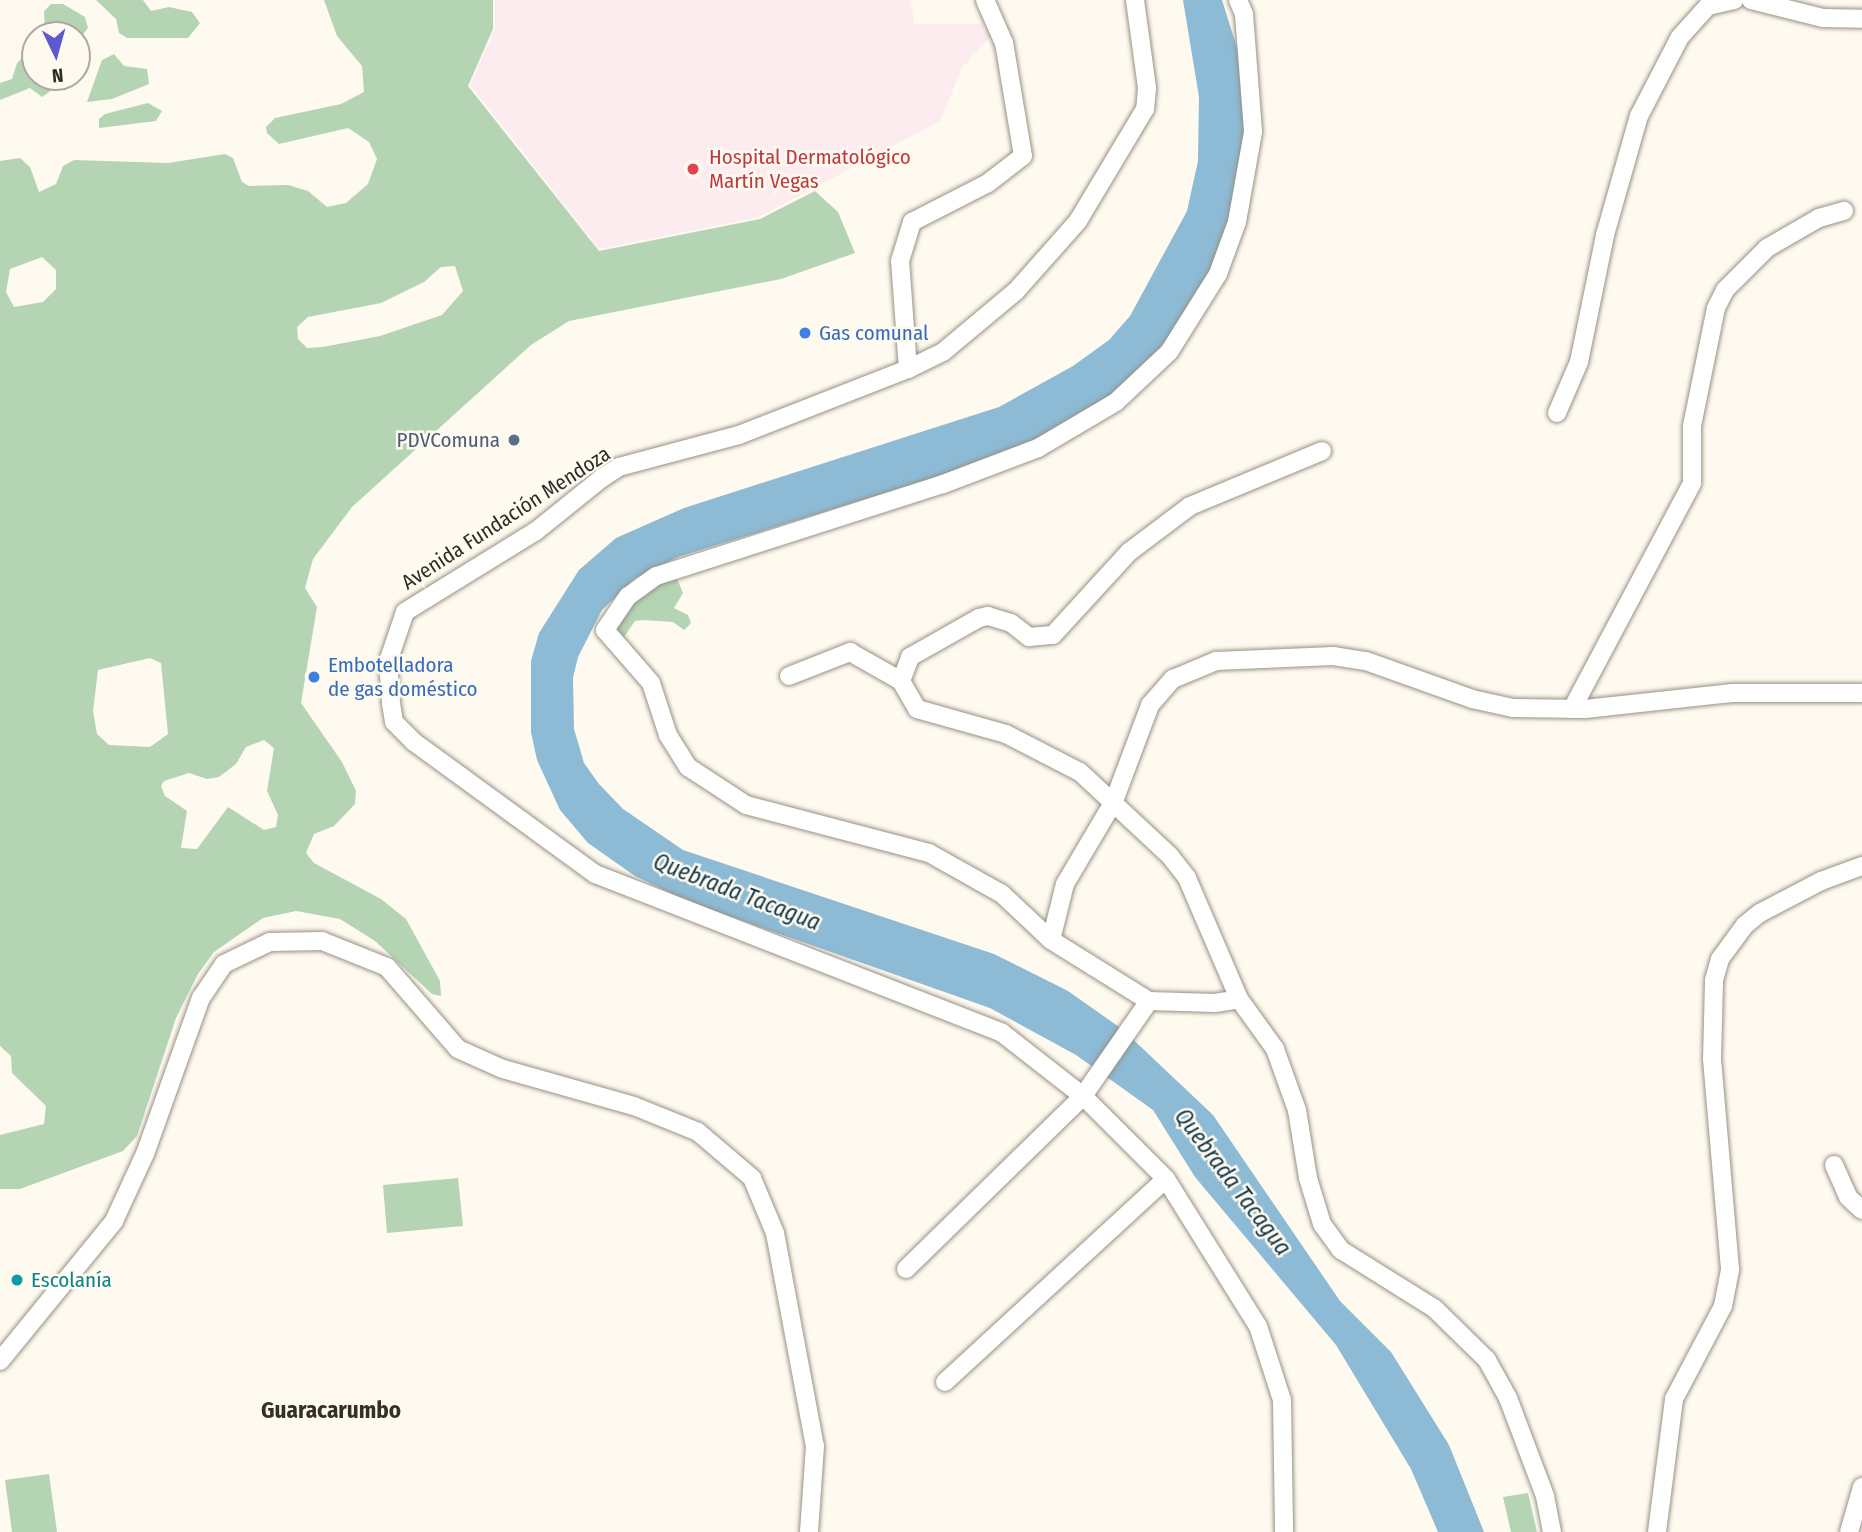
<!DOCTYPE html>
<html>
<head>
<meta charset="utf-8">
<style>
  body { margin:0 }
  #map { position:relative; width:1862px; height:1532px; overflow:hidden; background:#fffaef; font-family:"Fira Sans Condensed",sans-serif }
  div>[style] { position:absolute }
  .commercial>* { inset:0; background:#fcecef }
  .green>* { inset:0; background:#b4d4b4 }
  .water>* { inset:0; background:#8dbad4 }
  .roads { filter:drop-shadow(0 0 2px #979185) drop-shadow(0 0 2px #979185) }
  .minor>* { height:18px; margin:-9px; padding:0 9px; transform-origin:9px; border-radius:9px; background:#fff }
  .dots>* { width:19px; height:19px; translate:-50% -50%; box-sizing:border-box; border:4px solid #fffaef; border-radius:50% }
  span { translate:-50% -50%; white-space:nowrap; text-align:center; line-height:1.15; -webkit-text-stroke:5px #fffaef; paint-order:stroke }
  .health-label { font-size:21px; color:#be3a42 }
  .left { translate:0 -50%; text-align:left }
  .shop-label { font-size:21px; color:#366cbe }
  .service-label { font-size:21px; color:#4e5e75 }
  .right { translate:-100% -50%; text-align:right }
  .street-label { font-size:21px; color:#302d29 }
  .culture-label { font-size:21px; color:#0d838f }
  .water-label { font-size:23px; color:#12384b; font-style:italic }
  .neighbourhood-label { font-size:23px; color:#343026; font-weight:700 }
  .north { position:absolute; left:21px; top:21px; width:70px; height:70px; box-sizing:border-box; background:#fffaef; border:2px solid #aca8a0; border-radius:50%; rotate:175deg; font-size:19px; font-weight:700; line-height:28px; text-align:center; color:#302d29 }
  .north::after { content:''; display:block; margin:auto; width:24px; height:32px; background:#5f58d0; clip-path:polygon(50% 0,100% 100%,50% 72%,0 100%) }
</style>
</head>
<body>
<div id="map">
  <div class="commercial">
    <div style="clip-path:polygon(495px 0,911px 0,914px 24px,981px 24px,991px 36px,962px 68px,940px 121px,759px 217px,599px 249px,470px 85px,495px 29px)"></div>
  </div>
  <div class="green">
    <div style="clip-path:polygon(96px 0,143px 0,151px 11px,169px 7px,192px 12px,200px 23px,188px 38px,127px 38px,119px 33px,116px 19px)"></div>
    <div style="clip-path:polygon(evenodd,324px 0,493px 0,493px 29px,468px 86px,599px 251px,760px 219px,815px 191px,838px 212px,855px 253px,781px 279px,569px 321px,531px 345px,352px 507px,313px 559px,305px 588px,317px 607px,301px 703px,342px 762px,356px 791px,355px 804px,334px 826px,314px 834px,306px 853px,314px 863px,381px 899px,406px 919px,440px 981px,441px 996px,432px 994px,375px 941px,340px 919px,296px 911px,263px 918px,214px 952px,198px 974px,176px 1018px,137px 1136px,123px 1151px,20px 1189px,0 1189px,0 1135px,44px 1124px,46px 1106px,12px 1073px,11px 1056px,0 1046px,0 161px,20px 158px,30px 167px,39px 192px,56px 184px,63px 166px,74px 160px,168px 163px,225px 154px,233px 158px,242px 182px,249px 186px,288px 185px,308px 191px,327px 207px,346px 203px,368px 184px,377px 159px,369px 142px,348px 128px,279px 144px,267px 133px,266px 127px,275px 118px,341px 104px,364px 92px,362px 66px,337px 36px,324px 0,42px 257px,56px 270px,56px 289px,43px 302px,14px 307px,6px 292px,10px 269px,42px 257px,324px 0,455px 266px,463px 291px,442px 315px,380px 336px,323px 347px,307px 348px,298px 339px,297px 327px,308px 317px,381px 303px,424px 282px,441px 267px,455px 266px,324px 0,150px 658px,161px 663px,168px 734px,150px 747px,109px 745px,97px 734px,93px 711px,98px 670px,150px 658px,324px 0,264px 740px,274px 748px,267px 791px,278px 815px,276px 827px,264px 830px,228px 807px,197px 849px,181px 848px,187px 811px,165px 796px,161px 786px,164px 781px,189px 773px,207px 779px,219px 777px,236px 764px,246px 747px,264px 740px)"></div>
    <div style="clip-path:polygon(51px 4px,63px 4px,85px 17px,88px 28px,77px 42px,77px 35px,45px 35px,44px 11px)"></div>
    <div style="clip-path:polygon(26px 54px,35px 61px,35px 77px,64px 77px,62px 83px,42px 97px,30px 88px,0 100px,0 83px,12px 79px,17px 63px)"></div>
    <div style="clip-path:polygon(114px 54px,124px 66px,147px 69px,149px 84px,112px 99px,87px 102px,102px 60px)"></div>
    <div style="clip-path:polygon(148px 103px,162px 111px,156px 121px,99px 128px,99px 119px,105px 114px)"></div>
    <div style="clip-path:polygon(676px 576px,683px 593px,674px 608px,688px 615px,691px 623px,684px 630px,673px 622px,643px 620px,635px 621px,624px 637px,616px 635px,615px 625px,625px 606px,646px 595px,651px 585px)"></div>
    <div style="clip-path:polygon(458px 1178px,463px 1226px,387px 1233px,383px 1185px)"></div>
    <div style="clip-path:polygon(49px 1474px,57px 1532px,12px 1532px,5px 1480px)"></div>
    <div style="clip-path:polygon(1528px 1493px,1537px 1532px,1511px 1532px,1503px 1497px)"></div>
  </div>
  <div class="water">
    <div style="clip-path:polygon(1183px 0,1222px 0,1243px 67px,1248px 108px,1240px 183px,1219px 255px,1180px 329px,1124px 386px,1061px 430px,969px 467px,678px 557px,634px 579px,602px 610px,578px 657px,573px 678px,574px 729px,584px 763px,599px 784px,623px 809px,683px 850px,994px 954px,1068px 991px,1122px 1029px,1213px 1115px,1340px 1301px,1391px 1352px,1449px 1445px,1484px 1532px,1438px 1532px,1411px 1469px,1336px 1345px,1195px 1177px,1153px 1110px,1076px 1055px,990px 1008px,689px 902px,635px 876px,588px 843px,560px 810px,537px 760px,531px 732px,531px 661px,539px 633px,579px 570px,616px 538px,684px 508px,999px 407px,1073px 366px,1109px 340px,1130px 316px,1187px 211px,1198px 161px,1199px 97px)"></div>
  </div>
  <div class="roads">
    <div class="minor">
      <div style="left:1135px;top:0;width:89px;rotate:82.2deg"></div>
      <div style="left:1147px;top:88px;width:21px;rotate:95deg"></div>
      <div style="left:1145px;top:109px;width:131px;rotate:120.9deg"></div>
      <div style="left:1078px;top:221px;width:94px;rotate:131.5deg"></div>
      <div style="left:1016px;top:291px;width:95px;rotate:140.1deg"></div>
      <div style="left:943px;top:352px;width:39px;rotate:154deg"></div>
      <div style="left:908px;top:369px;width:181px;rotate:158.7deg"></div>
      <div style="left:739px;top:435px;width:124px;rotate:165.1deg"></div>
      <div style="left:619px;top:467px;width:20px;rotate:147deg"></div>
      <div style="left:602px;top:478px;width:85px;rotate:141.2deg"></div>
      <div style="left:536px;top:531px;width:154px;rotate:148.3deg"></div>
      <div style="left:405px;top:612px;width:53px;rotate:108.8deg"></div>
      <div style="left:388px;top:662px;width:41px;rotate:85.8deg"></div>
      <div style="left:391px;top:703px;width:19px;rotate:81deg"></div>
      <div style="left:394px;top:722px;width:28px;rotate:45deg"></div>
      <div style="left:414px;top:742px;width:224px;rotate:36.1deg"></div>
      <div style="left:595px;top:874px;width:437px;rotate:21.3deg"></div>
      <div style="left:1002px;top:1033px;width:103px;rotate:37.9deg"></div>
      <div style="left:1083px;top:1096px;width:117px;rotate:45deg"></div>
      <div style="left:1166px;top:1179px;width:173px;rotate:58deg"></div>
      <div style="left:1258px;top:1326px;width:78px;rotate:72deg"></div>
      <div style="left:1282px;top:1400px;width:132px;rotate:89.1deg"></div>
      <div style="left:1238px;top:0;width:15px;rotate:67deg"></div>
      <div style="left:1244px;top:14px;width:118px;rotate:85.6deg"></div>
      <div style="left:1253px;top:132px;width:91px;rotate:100.1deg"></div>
      <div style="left:1237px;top:222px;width:55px;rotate:110.1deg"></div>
      <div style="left:1218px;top:274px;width:92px;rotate:122.1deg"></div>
      <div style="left:1169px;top:352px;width:73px;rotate:136.7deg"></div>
      <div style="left:1116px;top:402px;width:91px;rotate:149.5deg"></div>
      <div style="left:1038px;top:448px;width:102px;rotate:159.2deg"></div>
      <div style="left:943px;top:484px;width:301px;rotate:162.2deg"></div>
      <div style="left:656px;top:576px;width:34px;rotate:144deg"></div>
      <div style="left:628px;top:596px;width:41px;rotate:124.1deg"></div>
      <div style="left:605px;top:630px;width:70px;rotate:49deg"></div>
      <div style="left:651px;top:683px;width:55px;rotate:71.9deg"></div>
      <div style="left:668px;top:735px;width:38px;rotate:58deg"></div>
      <div style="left:688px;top:767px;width:69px;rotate:33.2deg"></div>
      <div style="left:746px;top:805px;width:189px;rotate:14.7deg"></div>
      <div style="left:929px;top:853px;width:84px;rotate:29.3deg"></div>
      <div style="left:1002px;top:894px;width:67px;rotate:43.2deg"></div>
      <div style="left:1051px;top:940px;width:115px;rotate:31.9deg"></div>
      <div style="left:1149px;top:1001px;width:66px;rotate:1.7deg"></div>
      <div style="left:1215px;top:1003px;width:24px;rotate:-9deg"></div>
      <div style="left:1239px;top:999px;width:62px;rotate:54.2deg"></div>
      <div style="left:1275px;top:1049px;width:65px;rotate:70.2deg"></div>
      <div style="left:1297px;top:1110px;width:69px;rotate:80.8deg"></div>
      <div style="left:1308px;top:1178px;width:48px;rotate:73.1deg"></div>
      <div style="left:1322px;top:1224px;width:32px;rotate:54deg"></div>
      <div style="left:1341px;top:1250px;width:111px;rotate:32.1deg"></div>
      <div style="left:1435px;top:1309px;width:73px;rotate:44.4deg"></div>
      <div style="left:1487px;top:1360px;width:43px;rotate:61.1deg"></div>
      <div style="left:1508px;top:1398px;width:105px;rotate:69.3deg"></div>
      <div style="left:1545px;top:1496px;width:37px;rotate:79deg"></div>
      <div style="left:1751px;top:0;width:74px;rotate:14deg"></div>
      <div style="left:1823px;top:18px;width:39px;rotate:1deg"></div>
      <div style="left:908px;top:369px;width:108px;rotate:-94.2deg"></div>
      <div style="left:900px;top:261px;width:41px;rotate:-72.9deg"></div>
      <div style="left:912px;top:222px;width:85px;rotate:-27.2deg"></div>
      <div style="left:988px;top:183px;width:44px;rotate:-37.6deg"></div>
      <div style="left:1023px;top:156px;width:115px;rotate:-99.5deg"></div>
      <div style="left:1004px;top:43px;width:47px;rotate:-113.8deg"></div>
      <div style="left:1557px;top:413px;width:56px;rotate:-66.7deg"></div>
      <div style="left:1579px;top:362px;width:130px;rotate:-78.4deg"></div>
      <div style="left:1605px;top:235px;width:124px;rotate:-74.1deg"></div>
      <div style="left:1639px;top:116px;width:89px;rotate:-62.6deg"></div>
      <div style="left:1680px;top:37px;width:42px;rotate:-47.9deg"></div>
      <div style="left:1708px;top:6px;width:27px;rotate:-13deg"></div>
      <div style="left:789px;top:676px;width:66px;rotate:-21.5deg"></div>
      <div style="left:850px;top:652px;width:59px;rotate:29.6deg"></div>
      <div style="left:901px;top:681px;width:32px;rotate:60deg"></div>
      <div style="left:917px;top:709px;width:92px;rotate:15.7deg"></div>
      <div style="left:1006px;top:734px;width:83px;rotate:27.2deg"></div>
      <div style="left:1080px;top:772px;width:123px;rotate:43deg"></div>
      <div style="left:1170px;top:856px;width:28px;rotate:52deg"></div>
      <div style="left:1187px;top:878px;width:132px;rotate:66.7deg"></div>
      <div style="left:901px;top:681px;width:26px;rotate:-69deg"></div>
      <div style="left:910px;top:657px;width:79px;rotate:-29.5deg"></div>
      <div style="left:979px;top:618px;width:9px;rotate:-13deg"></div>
      <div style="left:988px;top:616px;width:24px;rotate:17deg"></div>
      <div style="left:1011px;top:623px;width:23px;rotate:38deg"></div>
      <div style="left:1029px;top:637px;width:24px;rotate:-5deg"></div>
      <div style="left:1053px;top:635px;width:113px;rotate:-47.5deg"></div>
      <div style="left:1129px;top:552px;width:76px;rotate:-37deg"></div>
      <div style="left:1190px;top:506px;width:143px;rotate:-22.6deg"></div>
      <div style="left:1572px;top:709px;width:256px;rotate:-62deg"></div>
      <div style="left:1692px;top:483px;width:57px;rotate:-90deg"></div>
      <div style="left:1692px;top:426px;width:120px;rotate:-78.5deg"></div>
      <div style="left:1716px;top:308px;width:20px;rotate:-63deg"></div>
      <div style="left:1725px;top:290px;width:59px;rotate:-45deg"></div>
      <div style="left:1767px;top:248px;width:60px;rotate:-30deg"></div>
      <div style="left:1819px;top:218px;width:26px;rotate:-16deg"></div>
      <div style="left:1051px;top:940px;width:58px;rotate:-76deg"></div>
      <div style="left:1065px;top:884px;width:96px;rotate:-59.4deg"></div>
      <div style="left:1114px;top:801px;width:103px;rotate:-69.4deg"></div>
      <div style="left:1150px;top:705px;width:35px;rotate:-49deg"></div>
      <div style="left:1173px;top:679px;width:47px;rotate:-22.7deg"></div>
      <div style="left:1216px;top:661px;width:117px;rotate:-2.4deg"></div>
      <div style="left:1333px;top:656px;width:33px;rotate:9deg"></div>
      <div style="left:1366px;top:661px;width:113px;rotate:19.7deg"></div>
      <div style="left:1472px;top:699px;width:42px;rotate:12.4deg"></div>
      <div style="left:1513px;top:708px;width:72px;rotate:0.8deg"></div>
      <div style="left:1585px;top:709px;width:148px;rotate:-6.2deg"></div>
      <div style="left:1732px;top:693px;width:130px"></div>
      <div style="left:1834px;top:1165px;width:35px;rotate:66deg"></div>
      <div style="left:1848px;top:1197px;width:19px;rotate:43deg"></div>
      <div style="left:906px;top:1269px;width:248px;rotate:-44.3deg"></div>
      <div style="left:1083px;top:1096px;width:116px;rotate:-55.2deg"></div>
      <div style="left:0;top:1361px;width:181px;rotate:-50.8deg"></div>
      <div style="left:114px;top:1221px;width:74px;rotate:-65.2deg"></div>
      <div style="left:145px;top:1154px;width:166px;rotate:-70.3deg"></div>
      <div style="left:201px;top:998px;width:41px;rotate:-55.9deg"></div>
      <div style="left:224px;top:964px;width:51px;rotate:-25.6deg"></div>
      <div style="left:270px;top:942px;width:52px;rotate:-1.1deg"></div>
      <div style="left:322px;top:941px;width:70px;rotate:21.8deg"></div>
      <div style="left:387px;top:967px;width:108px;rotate:49.1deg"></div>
      <div style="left:458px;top:1049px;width:49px;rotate:24deg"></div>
      <div style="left:503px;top:1069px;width:136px;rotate:15.8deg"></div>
      <div style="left:634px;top:1106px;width:69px;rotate:22.1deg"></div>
      <div style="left:698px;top:1132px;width:71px;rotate:40.4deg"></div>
      <div style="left:752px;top:1178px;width:60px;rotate:67.3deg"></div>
      <div style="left:775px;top:1233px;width:217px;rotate:79.4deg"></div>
      <div style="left:815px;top:1446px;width:86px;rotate:94deg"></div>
      <div style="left:945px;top:1382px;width:300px;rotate:-42.6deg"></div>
      <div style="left:1657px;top:1532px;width:134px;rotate:-82.7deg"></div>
      <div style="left:1674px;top:1399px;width:105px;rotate:-62.2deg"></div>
      <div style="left:1723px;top:1306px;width:38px;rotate:-79deg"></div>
      <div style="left:1730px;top:1269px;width:211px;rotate:-94.9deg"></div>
      <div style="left:1712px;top:1059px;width:79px;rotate:-88.5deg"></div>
      <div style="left:1714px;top:980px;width:22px;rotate:-74deg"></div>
      <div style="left:1720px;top:959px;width:42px;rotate:-53.7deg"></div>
      <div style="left:1745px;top:925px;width:19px;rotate:-39deg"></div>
      <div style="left:1760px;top:913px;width:69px;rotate:-27.7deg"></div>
      <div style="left:1821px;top:881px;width:44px;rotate:-20.1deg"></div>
      <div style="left:1849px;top:1532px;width:47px;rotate:-73.9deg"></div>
    </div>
  </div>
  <div class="dots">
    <div style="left:693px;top:169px;background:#e0444e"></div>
    <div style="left:805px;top:333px;background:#3f7fe0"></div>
    <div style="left:514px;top:440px;background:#5c6f8a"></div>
    <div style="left:314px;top:677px;background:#3f7fe0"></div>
    <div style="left:17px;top:1280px;background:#0f9aa8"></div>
  </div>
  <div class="health-label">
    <span class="left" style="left:709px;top:169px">Hospital Dermatológico<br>Martín Vegas</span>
  </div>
  <div class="shop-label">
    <span class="left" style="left:819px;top:333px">Gas comunal</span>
    <span class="left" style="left:328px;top:677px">Embotelladora<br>de gas doméstico</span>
  </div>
  <div class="service-label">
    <span class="right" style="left:500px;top:440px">PDVComuna</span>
  </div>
  <div class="street-label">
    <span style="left:506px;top:518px;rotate:-33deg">Avenida Fundación Mendoza</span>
  </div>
  <div class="culture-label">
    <span class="left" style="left:31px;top:1280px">Escolanía</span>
  </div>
  <div class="water-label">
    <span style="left:737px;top:892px;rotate:21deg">Quebrada Tacagua</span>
    <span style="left:1233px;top:1182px;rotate:53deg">Quebrada Tacagua</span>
  </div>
  <div class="neighbourhood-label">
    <span style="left:331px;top:1410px">Guaracarumbo</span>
  </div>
  <div class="north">N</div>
</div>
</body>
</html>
